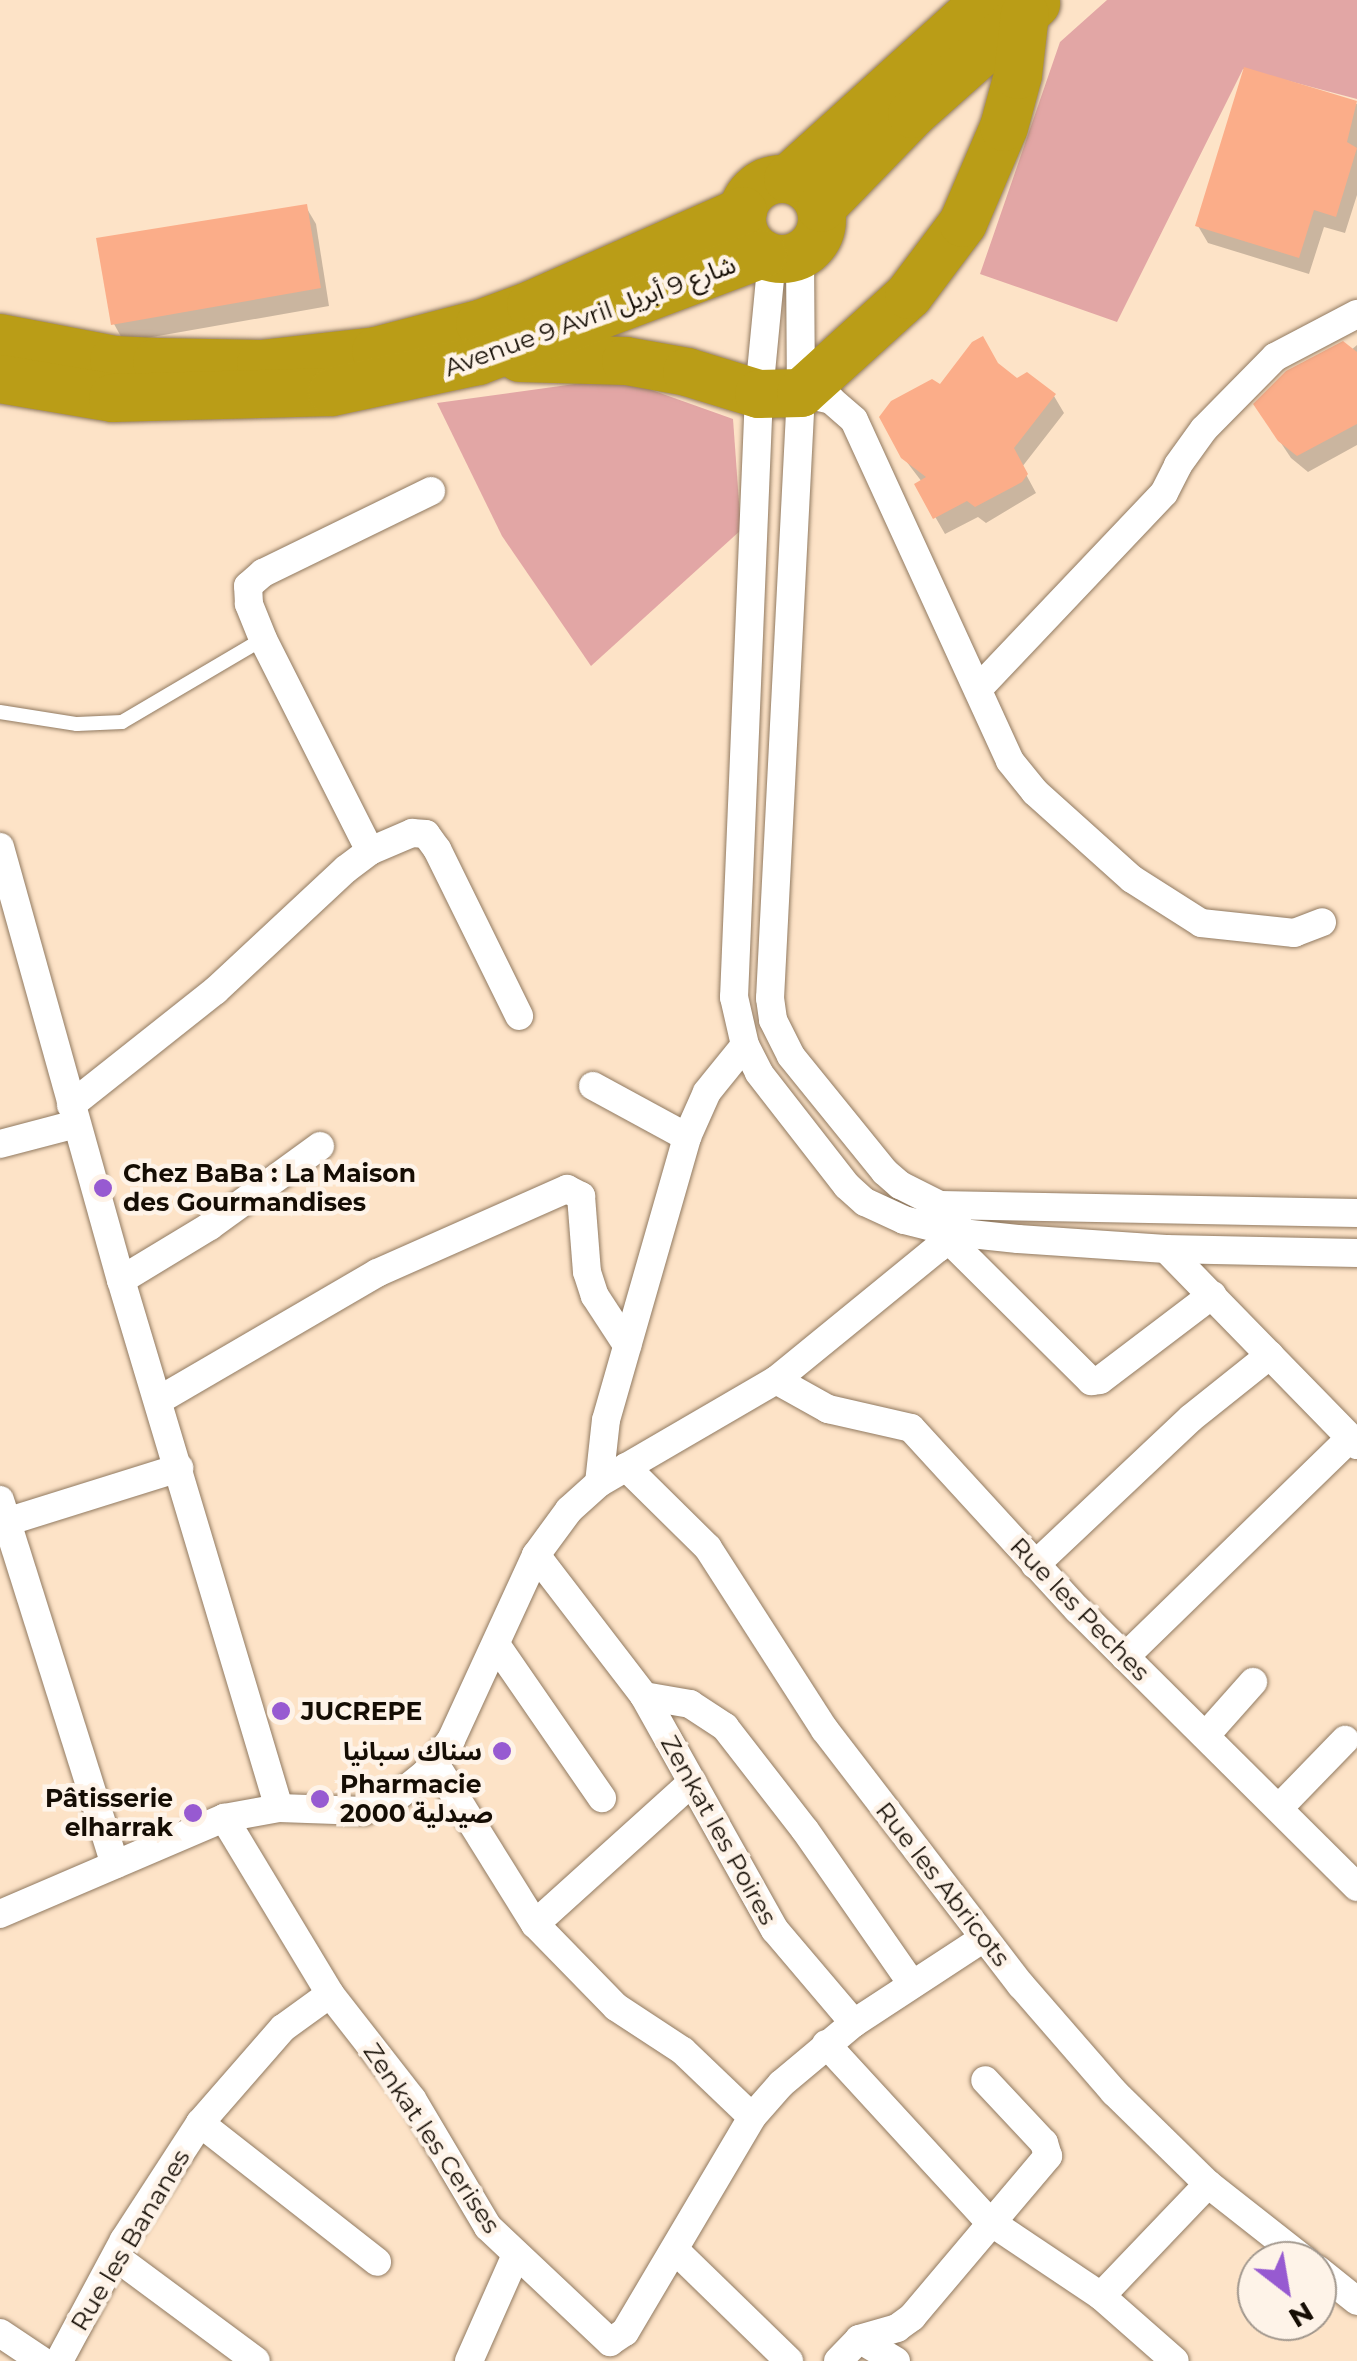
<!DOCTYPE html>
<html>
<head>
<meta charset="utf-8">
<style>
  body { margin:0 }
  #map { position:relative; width:1357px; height:2361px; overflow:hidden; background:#fde3c7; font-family:Montserrat,"Noto Sans Arabic",sans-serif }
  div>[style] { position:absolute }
  .green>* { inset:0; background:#e2a6a5 }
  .shadow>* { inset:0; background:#0003 }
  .building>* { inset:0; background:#fbad89 }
  .roads { filter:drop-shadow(0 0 2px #917a61) drop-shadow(0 0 2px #917a61) }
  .lane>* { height:14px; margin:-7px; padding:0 7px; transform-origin:7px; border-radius:7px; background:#fff }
  .street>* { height:28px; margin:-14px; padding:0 14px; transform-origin:14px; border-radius:14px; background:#fff }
  .highway>* { height:48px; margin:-24px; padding:0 24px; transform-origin:24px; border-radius:24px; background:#ba9d17 }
  .highway>.ring { margin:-24px; padding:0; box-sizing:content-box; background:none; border:48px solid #ba9d17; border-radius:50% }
  .dots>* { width:28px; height:28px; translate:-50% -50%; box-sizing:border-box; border:5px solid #fef3e8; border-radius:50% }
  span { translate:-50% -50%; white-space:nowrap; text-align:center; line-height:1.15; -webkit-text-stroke:9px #fef3e8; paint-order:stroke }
  .street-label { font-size:25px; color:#150d04 }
  .poi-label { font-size:25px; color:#150d04; font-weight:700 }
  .left { translate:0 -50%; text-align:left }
  .right { translate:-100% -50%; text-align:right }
  .north { position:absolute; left:1237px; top:2241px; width:100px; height:100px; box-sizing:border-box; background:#fef3e8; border:2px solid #a1978d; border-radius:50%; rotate:149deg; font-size:28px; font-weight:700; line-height:40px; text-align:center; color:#150d04 }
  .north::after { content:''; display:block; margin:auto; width:35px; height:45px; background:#975ad1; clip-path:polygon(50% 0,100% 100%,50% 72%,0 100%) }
</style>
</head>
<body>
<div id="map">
  <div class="green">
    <div style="clip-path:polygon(1107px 0,1357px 0,1357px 99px,1243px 69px,1117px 322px,980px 274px,1060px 42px)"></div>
    <div style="clip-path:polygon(618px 378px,733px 419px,741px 530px,591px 666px,502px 536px,437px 403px)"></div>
  </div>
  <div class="shadow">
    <div style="clip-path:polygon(1246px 70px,1357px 104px,1357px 195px,1345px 233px,1324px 227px,1309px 274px,1208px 243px,1198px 226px)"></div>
    <div style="clip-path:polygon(306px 207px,316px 224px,329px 306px,124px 342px,114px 324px)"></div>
    <div style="clip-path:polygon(1357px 345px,1357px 445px,1308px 472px,1291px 458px,1267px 422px)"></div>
    <div style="clip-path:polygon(997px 366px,1017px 381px,1054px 396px,1064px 413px,1022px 467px,1036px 493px,986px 523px,978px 517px,945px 534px,917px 485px,922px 482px,903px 457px,940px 388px)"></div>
  </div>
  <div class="building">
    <div style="clip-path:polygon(1244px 67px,1357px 101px,1347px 142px,1357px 148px,1336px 217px,1314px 210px,1299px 258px,1195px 226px)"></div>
    <div style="clip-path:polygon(307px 204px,321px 288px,111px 325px,96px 238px)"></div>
    <div style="clip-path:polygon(983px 336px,998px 363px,1017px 378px,1027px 372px,1056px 394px,1014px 448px,1028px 474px,1022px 482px,975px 507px,967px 501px,933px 519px,914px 484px,926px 477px,901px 458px,879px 417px,891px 401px,932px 379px,940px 384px,972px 342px)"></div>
    <div style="clip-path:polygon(1343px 341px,1357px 352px,1357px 424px,1297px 456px,1278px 441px,1253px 404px,1286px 371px)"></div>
  </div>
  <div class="roads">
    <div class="lane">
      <div style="left:0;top:712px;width:78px;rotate:8.9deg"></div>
      <div style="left:77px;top:724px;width:45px;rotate:-2.5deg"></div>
      <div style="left:122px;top:722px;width:164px;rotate:-30.5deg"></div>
    </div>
    <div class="street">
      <div style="left:800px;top:255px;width:138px;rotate:89.6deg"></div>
      <div style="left:801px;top:393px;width:606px;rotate:92.93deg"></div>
      <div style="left:770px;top:998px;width:22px;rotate:82deg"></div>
      <div style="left:773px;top:1020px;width:40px;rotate:63.4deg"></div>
      <div style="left:791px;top:1056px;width:149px;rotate:51deg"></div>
      <div style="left:885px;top:1172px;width:20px;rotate:41deg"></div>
      <div style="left:900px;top:1185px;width:45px;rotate:26.6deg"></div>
      <div style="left:940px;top:1205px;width:417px;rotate:1.1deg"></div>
      <div style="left:772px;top:258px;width:137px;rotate:95.5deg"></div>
      <div style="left:759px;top:394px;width:604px;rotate:92.37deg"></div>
      <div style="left:734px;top:997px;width:49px;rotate:77.1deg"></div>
      <div style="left:745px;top:1045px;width:31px;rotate:63deg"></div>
      <div style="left:759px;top:1073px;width:143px;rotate:52.1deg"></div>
      <div style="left:847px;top:1186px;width:24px;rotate:42deg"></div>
      <div style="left:865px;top:1202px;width:43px;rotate:24.8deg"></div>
      <div style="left:904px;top:1220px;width:49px;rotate:14deg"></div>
      <div style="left:952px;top:1232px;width:66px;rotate:6.1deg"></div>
      <div style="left:1018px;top:1239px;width:148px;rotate:3.9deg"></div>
      <div style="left:1166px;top:1249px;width:191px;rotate:1.2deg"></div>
      <div style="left:801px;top:393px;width:31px;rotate:13deg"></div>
      <div style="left:831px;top:400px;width:30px;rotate:41deg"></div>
      <div style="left:854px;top:420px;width:375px;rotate:65.4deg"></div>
      <div style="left:1010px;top:761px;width:40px;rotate:51deg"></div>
      <div style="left:1035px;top:792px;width:130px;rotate:41.9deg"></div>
      <div style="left:1132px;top:879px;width:82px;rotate:32.5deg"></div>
      <div style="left:1201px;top:923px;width:94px;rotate:6.1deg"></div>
      <div style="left:1294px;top:933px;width:30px;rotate:-21deg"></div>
      <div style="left:978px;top:689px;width:270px;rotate:-46.5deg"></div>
      <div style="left:1164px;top:493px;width:31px;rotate:-63deg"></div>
      <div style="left:1178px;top:465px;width:44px;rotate:-54.2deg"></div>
      <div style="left:1204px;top:429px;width:101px;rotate:-45.4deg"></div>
      <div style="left:1275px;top:357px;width:93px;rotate:-27.7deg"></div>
      <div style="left:0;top:847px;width:450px;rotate:74.4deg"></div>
      <div style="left:121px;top:1280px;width:551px;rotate:73.34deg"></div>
      <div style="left:370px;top:851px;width:237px;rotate:-116.8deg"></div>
      <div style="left:263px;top:639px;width:38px;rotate:-112deg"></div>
      <div style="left:249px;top:604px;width:18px;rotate:-93deg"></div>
      <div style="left:248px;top:586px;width:20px;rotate:-41deg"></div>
      <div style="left:263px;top:573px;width:187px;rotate:-26deg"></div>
      <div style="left:593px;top:1086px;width:107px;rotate:28.5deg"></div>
      <div style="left:71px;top:1105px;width:184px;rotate:-38.4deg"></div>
      <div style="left:215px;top:991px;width:179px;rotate:-43deg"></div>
      <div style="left:346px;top:869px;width:30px;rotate:-37deg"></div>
      <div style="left:370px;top:851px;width:46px;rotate:-23.2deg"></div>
      <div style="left:412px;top:833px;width:14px;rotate:4deg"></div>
      <div style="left:426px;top:834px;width:19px;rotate:54deg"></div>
      <div style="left:437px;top:849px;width:186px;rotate:63.8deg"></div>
      <div style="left:0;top:1144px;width:79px;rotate:-14.7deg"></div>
      <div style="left:948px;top:1239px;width:202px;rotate:44.8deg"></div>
      <div style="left:1091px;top:1381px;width:9px;rotate:-6deg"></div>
      <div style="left:1100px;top:1380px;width:141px;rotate:-37.2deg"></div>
      <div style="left:1166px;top:1249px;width:274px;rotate:45.7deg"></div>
      <div style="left:121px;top:1280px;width:104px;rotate:-31.2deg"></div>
      <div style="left:210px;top:1226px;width:136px;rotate:-36deg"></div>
      <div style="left:776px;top:1380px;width:60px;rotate:29.1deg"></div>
      <div style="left:828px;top:1409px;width:85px;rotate:12.9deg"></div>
      <div style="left:911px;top:1428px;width:247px;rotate:47.5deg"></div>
      <div style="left:1078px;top:1610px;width:393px;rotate:44.8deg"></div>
      <div style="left:159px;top:1400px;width:252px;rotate:-30.2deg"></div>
      <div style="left:377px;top:1273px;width:208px;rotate:-23.9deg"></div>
      <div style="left:567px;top:1189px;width:16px;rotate:27deg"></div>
      <div style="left:581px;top:1196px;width:76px;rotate:85.5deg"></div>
      <div style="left:587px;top:1272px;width:25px;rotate:72deg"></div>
      <div style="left:595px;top:1296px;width:59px;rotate:56.9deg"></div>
      <div style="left:626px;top:1467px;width:115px;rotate:44.6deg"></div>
      <div style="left:708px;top:1548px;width:216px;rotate:57.3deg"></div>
      <div style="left:825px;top:1730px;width:322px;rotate:52.5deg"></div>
      <div style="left:1021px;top:1985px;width:142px;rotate:49deg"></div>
      <div style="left:1114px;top:2092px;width:132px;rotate:44.4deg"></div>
      <div style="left:1208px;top:2184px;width:125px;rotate:38.2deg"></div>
      <div style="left:599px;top:1483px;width:63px;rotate:-83.7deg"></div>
      <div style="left:606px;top:1420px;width:294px;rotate:-74deg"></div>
      <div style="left:687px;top:1137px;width:49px;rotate:-66deg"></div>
      <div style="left:707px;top:1092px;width:60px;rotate:-51deg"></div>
      <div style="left:0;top:1500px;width:382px;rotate:72.5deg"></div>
      <div style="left:0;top:1524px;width:188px;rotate:-17.4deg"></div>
      <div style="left:536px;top:1555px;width:178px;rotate:52.5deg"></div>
      <div style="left:644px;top:1696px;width:268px;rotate:60.8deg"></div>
      <div style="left:775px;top:1930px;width:122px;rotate:49.7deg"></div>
      <div style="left:854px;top:2023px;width:155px;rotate:-33.2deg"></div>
      <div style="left:1035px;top:1565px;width:214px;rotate:-43.3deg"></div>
      <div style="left:1191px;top:1418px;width:101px;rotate:-38.6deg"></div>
      <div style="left:497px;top:1646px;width:185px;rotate:55.4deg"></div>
      <div style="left:1125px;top:1657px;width:314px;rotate:-44.2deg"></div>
      <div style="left:644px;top:1696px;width:47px;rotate:9.9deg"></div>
      <div style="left:690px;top:1704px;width:42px;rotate:33.3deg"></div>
      <div style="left:725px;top:1727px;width:130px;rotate:52.2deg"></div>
      <div style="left:805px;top:1830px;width:188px;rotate:55.2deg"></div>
      <div style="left:1206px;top:1735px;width:71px;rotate:-48.4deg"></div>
      <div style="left:434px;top:1762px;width:191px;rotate:58.1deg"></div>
      <div style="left:535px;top:1924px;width:116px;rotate:45.7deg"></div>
      <div style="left:616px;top:2007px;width:80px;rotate:33.3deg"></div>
      <div style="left:683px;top:2051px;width:95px;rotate:43.7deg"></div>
      <div style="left:1279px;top:1808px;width:95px;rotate:-45.9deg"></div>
      <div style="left:224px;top:1818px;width:205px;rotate:58.9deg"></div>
      <div style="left:330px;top:1994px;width:133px;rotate:52deg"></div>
      <div style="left:412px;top:2099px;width:149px;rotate:59.3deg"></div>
      <div style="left:488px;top:2227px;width:168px;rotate:43.3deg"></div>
      <div style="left:610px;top:2342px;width:18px;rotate:-34deg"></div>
      <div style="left:625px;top:2332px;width:250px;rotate:-59.4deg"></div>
      <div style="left:752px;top:2117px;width:44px;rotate:-48.7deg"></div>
      <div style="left:781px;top:2084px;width:95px;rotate:-39.9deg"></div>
      <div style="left:0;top:1914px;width:244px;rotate:-23.2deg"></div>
      <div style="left:224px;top:1818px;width:56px;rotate:-10.3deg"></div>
      <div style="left:279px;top:1808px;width:85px;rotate:2deg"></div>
      <div style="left:364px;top:1811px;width:40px;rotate:-25deg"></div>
      <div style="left:400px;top:1794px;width:32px;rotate:-39deg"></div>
      <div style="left:425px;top:1774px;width:43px;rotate:-52.6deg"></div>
      <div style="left:451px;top:1740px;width:204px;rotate:-65.3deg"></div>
      <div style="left:536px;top:1555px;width:56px;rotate:-53.7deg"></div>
      <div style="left:569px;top:1510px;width:40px;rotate:-42deg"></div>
      <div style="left:599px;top:1483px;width:205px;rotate:-30.2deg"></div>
      <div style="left:776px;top:1380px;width:209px;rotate:-39.2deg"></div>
      <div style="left:938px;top:1248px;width:36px;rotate:-58deg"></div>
      <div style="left:535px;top:1924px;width:212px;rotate:-42.1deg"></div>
      <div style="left:826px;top:2044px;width:241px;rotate:47.4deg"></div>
      <div style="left:989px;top:2221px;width:135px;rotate:33.8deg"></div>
      <div style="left:1101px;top:2296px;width:98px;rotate:41.3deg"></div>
      <div style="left:200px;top:2123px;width:225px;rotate:38.1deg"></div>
      <div style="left:675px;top:2250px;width:159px;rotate:44.2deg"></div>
      <div style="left:116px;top:2257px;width:174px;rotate:36.6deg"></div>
      <div style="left:1317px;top:2269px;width:51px;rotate:38.7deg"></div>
      <div style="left:1101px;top:2296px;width:155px;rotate:-46.3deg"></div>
      <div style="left:0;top:2333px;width:50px;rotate:33.7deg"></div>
      <div style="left:859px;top:2339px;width:43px;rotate:30.7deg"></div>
      <div style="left:59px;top:2361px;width:137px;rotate:-61.8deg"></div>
      <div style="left:124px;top:2240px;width:140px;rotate:-57deg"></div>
      <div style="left:200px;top:2123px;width:126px;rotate:-48.9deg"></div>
      <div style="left:283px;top:2028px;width:58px;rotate:-35.9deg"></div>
      <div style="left:469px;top:2361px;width:114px;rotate:-66.1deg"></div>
      <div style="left:838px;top:2361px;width:30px;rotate:-46deg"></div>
      <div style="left:859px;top:2339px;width:40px;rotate:-16deg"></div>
      <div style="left:897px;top:2328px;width:19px;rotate:-36deg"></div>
      <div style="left:912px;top:2317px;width:211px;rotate:-49.8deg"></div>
      <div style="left:1048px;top:2156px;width:14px;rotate:-107deg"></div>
      <div style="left:1044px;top:2143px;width:86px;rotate:-133.1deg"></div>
    </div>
    <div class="highway">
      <div class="ring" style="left:742px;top:179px;width:32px;height:32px"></div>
      <div style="left:788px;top:179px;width:267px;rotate:-42.1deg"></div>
      <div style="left:821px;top:208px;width:131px;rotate:-45.9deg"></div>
      <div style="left:912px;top:114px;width:166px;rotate:-41.6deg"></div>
      <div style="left:0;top:338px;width:116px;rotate:10.9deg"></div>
      <div style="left:114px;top:360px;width:43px;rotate:2.7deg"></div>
      <div style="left:157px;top:362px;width:104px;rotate:1.1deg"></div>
      <div style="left:261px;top:364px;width:116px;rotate:-6.4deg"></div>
      <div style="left:376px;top:351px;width:107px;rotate:-14.6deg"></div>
      <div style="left:480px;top:324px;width:54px;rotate:-20.4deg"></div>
      <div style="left:531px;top:305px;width:232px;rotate:-23.9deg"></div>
      <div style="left:520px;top:358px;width:106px;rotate:1.6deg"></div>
      <div style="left:626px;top:361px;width:62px;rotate:10.2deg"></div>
      <div style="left:687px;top:372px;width:75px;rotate:17deg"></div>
      <div style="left:759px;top:394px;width:42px;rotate:-1.4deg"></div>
      <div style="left:801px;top:393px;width:146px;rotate:-42.2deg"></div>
      <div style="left:909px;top:295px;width:90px;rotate:-53.1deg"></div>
      <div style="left:963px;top:223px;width:104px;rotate:-66.9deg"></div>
      <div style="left:1004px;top:127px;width:54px;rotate:-74.9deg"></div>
      <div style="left:1018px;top:75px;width:61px;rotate:-83.5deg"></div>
      <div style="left:0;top:379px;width:115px;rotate:9.5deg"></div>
      <div style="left:113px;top:398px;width:219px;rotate:-1.6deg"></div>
      <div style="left:332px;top:392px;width:149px;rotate:-12deg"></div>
      <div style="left:478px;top:361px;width:304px;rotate:-20.6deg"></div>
    </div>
  </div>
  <div class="dots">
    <div style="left:103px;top:1188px;background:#975ad1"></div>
    <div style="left:281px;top:1711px;background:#975ad1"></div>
    <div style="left:502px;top:1751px;background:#975ad1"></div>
    <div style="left:320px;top:1799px;background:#975ad1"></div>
    <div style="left:193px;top:1813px;background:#975ad1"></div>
  </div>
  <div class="street-label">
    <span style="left:590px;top:316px;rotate:-20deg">Avenue 9 Avril شارع 9 أبريل</span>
    <span style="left:1080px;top:1609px;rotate:46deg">Rue les Peches</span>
    <span style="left:719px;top:1830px;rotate:61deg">Zenkat les Poires</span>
    <span style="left:943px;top:1884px;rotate:52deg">Rue les Abricots</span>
    <span style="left:432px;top:2138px;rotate:56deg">Zenkat les Cerises</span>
    <span style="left:130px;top:2240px;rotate:-59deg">Rue les Bananes</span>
  </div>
  <div class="poi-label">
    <span class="left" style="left:123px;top:1188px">Chez BaBa : La Maison<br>des Gourmandises</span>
    <span class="left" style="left:301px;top:1711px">JUCREPE</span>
    <span class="right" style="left:482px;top:1751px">سناك سبانيا</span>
    <span class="left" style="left:340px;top:1799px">Pharmacie<br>2000 صيدلية</span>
    <span class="right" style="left:173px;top:1813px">Pâtisserie<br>elharrak</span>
  </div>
  <div class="north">N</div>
</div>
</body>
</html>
